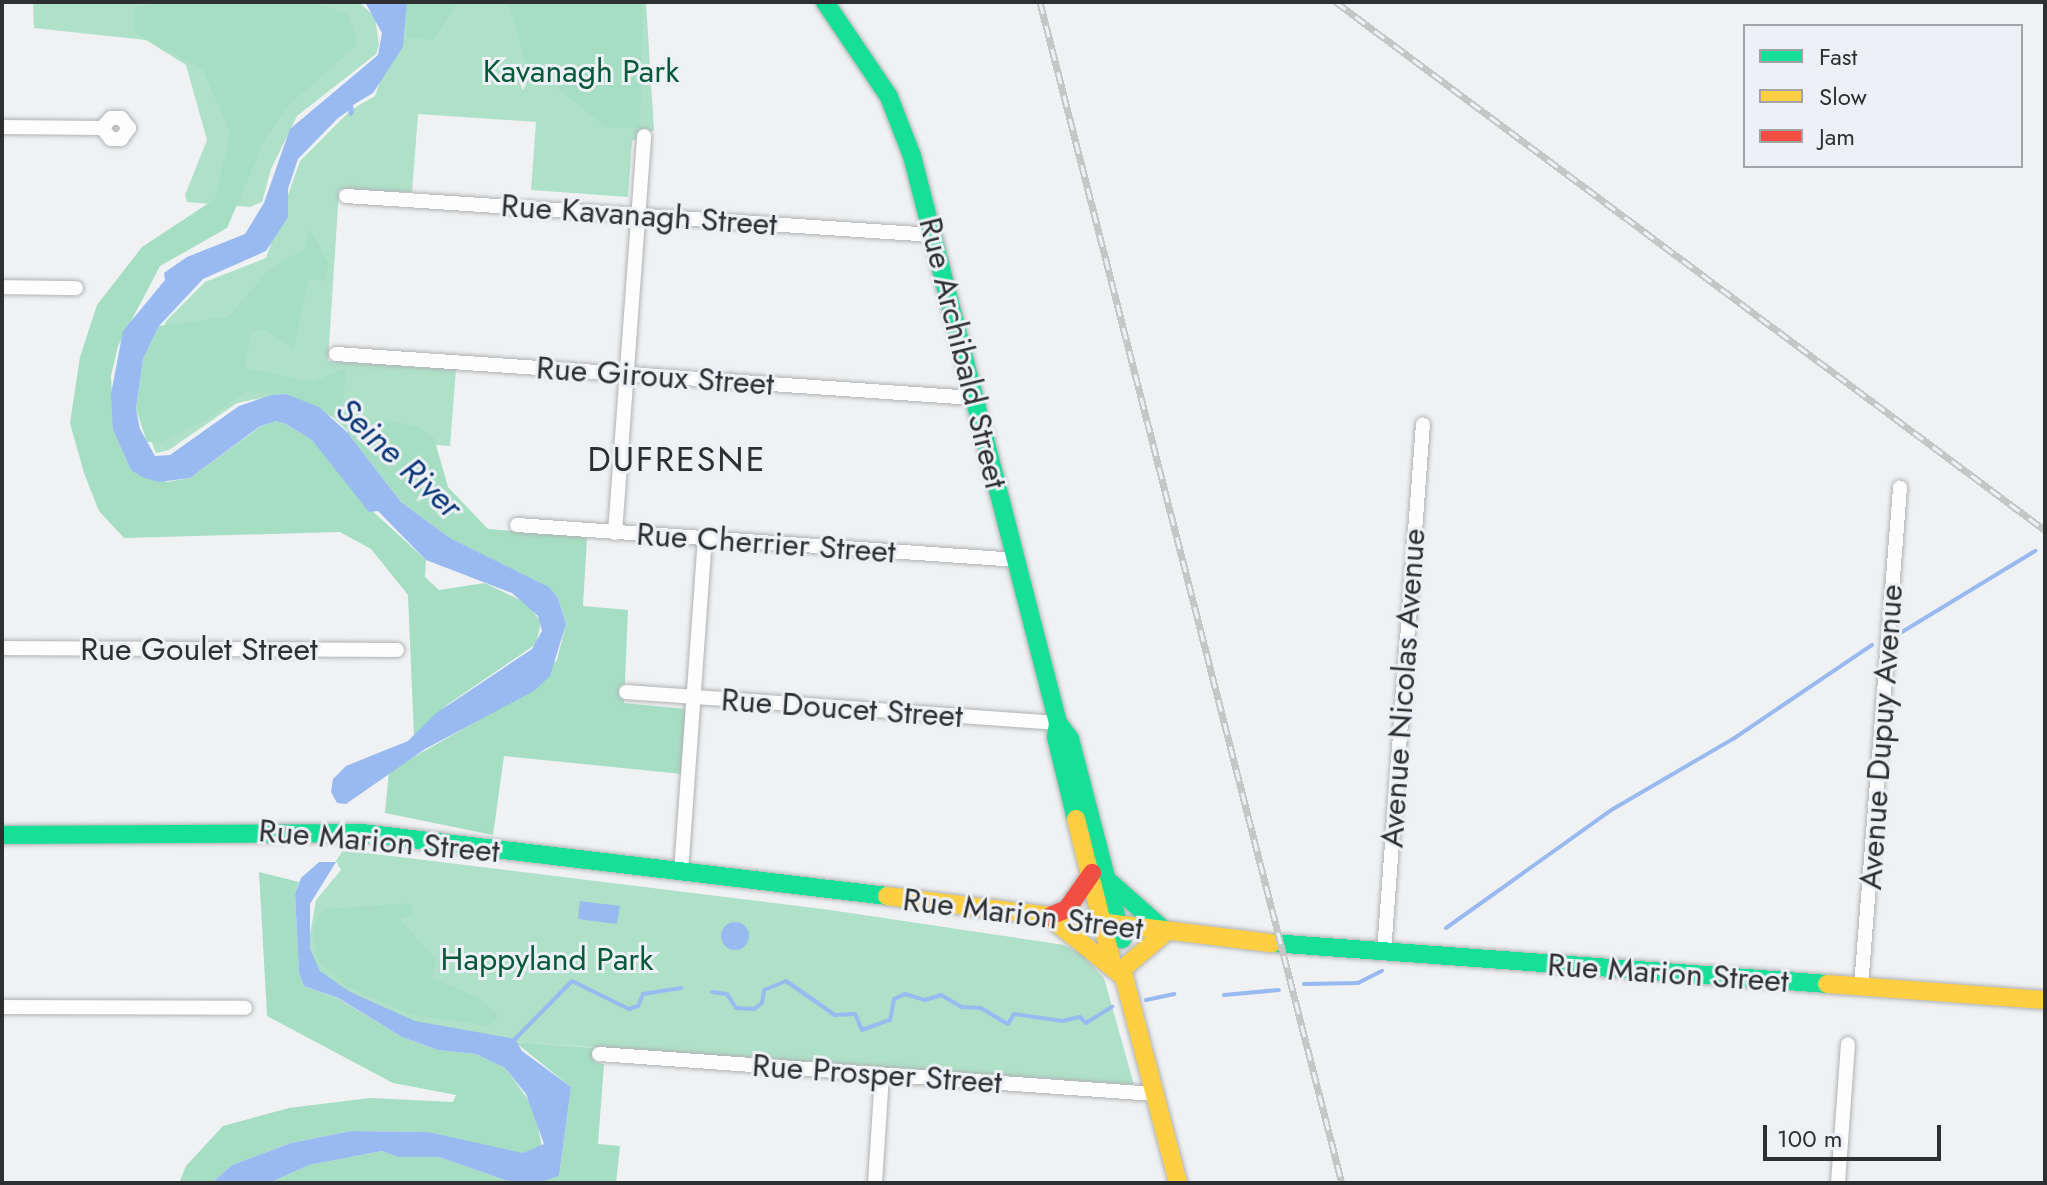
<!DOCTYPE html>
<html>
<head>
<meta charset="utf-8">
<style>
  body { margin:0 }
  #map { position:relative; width:2047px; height:1185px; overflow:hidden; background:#eff1f3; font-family:Jost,sans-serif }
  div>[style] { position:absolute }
  .green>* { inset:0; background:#afe0c8 }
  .forest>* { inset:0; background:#a6dec3 }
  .water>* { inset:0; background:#98baf0 }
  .round { border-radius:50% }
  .stream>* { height:4px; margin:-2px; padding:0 2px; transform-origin:2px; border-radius:2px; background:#98baf0 }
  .roads { filter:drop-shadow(0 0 2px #b0b2b3) drop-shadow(0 0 2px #b0b2b3) }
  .street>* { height:14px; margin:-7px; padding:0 7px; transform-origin:7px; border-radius:7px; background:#fdfdfd }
  .fast>* { height:18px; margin:-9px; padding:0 9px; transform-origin:9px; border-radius:9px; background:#16e098 }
  .slow>* { height:18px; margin:-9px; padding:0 9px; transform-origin:9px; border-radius:9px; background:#ffcf43 }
  .jam>* { height:18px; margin:-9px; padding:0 9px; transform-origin:9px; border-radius:9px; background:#f24e42 }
  .rail>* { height:7px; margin-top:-3.5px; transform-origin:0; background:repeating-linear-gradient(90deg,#edf0f5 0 12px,#c5c6c6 0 24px); box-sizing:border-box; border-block:2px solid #c5c6c6 }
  span { translate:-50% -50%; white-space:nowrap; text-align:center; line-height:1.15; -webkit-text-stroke:6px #edf0f5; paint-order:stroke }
  .park-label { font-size:32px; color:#065939 }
  .street-label { font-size:32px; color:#2e2f31 }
  .water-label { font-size:34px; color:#0c3879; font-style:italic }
  .neighbourhood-label { font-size:34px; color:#2e2f31; letter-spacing:2px }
  .frame { position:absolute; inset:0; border:4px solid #2e2f31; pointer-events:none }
  .legend { position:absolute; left:1743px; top:24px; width:280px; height:144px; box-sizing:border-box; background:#edf0f5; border:2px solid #a1a3a7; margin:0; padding:10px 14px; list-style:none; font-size:24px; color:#2e2f31 }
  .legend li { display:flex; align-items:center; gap:16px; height:40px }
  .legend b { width:40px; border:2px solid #a1a3a7 }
  .scale { position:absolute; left:1763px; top:1125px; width:178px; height:36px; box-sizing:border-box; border:4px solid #2e2f31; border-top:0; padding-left:10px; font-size:24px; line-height:28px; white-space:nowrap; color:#2e2f31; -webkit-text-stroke:6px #edf0f5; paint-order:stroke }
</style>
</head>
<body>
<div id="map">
  <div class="green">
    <div style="clip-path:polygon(33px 2px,359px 2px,375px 17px,379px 45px,376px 54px,297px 116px,271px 169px,262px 202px,250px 207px,187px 202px,185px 195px,207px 140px,186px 65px,146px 40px,34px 28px)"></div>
    <div style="clip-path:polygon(407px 2px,646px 2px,654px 130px,632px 141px,628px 197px,531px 190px,536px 122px,418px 114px,412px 192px,339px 190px,328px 361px,456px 369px,450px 446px,356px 439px,321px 406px,286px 393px,237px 403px,169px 450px,156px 453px,138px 409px,146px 359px,167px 320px,205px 282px,266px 258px,300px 161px,351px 110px,375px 96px)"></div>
    <div style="clip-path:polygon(343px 850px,830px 910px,1064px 945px,1081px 954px,1104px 978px,1134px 1085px,515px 1042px,418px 1024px,337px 989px,306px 957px,316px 900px,341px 870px,336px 861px)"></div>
  </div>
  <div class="forest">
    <div style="clip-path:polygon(172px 2px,313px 2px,348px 14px,358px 44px,289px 105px,266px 137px,227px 228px,160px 266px,118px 346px,111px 376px,114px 432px,131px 470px,167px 482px,190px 478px,260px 427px,276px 421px,286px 424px,312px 440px,368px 507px,426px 560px,425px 577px,439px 590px,485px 583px,526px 603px,541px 622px,536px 644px,447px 705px,414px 737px,408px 595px,371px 549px,340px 532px,124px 538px,99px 511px,84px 473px,70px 423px,80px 357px,97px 305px,142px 247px,215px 199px,230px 133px,203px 70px,134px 33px,134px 7px)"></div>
    <div style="clip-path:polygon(407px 2px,457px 2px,434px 40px,407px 38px)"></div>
    <div style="clip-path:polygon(508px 2px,643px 2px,640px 128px,605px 127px,525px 61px)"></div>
    <div style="clip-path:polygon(309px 228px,328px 262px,326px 281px,309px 278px,294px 348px,262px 329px,251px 332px,245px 368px,313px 382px,346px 368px,343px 402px,332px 417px,286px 394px,245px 392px,209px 418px,162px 442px,147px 442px,136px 409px,143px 359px,159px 326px,228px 317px,269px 270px,304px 249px)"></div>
    <div style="clip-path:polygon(375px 419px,417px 426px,434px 438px,448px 487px,488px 529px,587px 537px,583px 606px,628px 610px,624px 703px,686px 709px,682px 774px,504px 756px,493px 835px,385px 813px,389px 771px,509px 703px,557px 660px,566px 624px,558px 598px,549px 587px,450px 538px,401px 502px,347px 432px)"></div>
    <div style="clip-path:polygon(259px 872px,299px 882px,295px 894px,299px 973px,304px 986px,337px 998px,402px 1037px,438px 1050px,476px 1054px,505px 1068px,535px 1109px,542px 1148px,532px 1154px,505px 1152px,428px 1132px,351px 1131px,291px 1143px,232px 1165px,212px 1183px,179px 1183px,186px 1166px,223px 1126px,289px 1108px,370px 1098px,453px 1102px,456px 1095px,393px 1083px,267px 1016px)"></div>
    <div style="clip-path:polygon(410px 903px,414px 913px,400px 919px,436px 960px,432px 978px,479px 998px,499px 1016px,489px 1026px,413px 1015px,346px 986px,318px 960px,313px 936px,318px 914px,328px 909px)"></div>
    <div style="clip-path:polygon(515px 1042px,596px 1048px,595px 1062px,604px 1064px,598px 1144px,620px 1146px,616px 1183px,269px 1183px,309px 1165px,382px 1151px,398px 1157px,439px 1157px,508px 1181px,532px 1183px,559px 1176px,571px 1087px)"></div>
  </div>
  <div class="water">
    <div style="clip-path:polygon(365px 2px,407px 2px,403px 47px,373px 93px,353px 105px,354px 113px,350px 117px,348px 111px,337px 119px,298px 159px,288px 189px,288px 217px,266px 251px,203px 279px,159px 326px,143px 359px,136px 409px,140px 429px,155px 456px,170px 455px,239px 406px,271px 395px,286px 394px,319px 407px,347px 432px,401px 502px,450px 538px,549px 587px,558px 598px,566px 624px,550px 676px,534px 691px,425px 749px,346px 804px,337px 803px,331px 792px,333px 779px,346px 766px,408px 741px,435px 714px,532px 649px,542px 631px,538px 616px,512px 593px,426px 560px,378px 511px,369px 512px,312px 440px,286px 424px,276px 421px,259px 427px,190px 478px,159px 482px,142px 477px,131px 470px,113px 430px,111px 394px,123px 331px,165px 280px,164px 273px,187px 257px,245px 234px,264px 203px,290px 129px,378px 55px,382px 33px)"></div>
    <div style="clip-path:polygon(319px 862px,336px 862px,310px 904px,310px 949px,320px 971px,350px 992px,415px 1021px,515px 1039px,522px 1051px,571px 1087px,559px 1176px,540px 1182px,508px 1181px,439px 1157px,398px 1157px,382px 1151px,309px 1165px,269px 1183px,212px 1183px,232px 1165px,291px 1143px,351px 1131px,428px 1132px,523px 1153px,544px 1144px,526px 1094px,505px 1068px,476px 1054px,438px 1050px,402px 1037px,338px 998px,304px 986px,299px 973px,295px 894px,301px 878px)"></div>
    <div style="clip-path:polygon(580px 901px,620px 906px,617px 924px,578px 919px)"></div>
    <div class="round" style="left:721px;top:922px;width:28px;height:28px"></div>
  </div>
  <div class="stream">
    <div style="left:1897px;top:635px;width:162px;rotate:-31.3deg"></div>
    <div style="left:1446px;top:928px;width:205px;rotate:-35.5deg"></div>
    <div style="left:1613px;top:809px;width:139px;rotate:-30.3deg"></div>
    <div style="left:1733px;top:739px;width:168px;rotate:-34.1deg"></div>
    <div style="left:1304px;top:984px;width:54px;rotate:-1.1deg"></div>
    <div style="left:1358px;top:983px;width:27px;rotate:-27deg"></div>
    <div style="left:712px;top:992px;width:15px;rotate:8deg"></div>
    <div style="left:727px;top:994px;width:17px;rotate:57deg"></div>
    <div style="left:736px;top:1008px;width:18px;rotate:3deg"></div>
    <div style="left:754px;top:1009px;width:10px;rotate:-37deg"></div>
    <div style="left:762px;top:1003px;width:13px;rotate:-81deg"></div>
    <div style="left:764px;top:990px;width:24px;rotate:-22deg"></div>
    <div style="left:786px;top:981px;width:60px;rotate:34.8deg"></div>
    <div style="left:835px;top:1015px;width:20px;rotate:-3deg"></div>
    <div style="left:855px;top:1014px;width:17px;rotate:66deg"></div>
    <div style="left:862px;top:1030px;width:30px;rotate:-20deg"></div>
    <div style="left:890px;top:1020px;width:21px;rotate:-79deg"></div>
    <div style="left:894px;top:999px;width:12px;rotate:-24deg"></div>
    <div style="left:905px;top:994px;width:21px;rotate:17deg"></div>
    <div style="left:925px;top:1000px;width:17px;rotate:-17deg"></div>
    <div style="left:941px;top:995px;width:24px;rotate:30deg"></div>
    <div style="left:962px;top:1007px;width:19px;rotate:3deg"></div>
    <div style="left:981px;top:1008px;width:31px;rotate:31deg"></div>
    <div style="left:1008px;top:1024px;width:12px;rotate:-59deg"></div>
    <div style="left:1014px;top:1014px;width:49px;rotate:8.3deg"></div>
    <div style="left:1062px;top:1021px;width:18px;rotate:-13deg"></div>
    <div style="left:1080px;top:1017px;width:8px;rotate:45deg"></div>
    <div style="left:1086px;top:1023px;width:31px;rotate:-32deg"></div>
    <div style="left:1224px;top:995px;width:55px;rotate:-5.2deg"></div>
    <div style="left:1146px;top:1000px;width:29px;rotate:-12deg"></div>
    <div style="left:515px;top:1039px;width:81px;rotate:-45.5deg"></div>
    <div style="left:572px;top:981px;width:64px;rotate:26.2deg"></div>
    <div style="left:629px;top:1009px;width:9px;rotate:-18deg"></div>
    <div style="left:638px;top:1006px;width:13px;rotate:-67deg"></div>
    <div style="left:643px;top:994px;width:39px;rotate:-9deg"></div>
  </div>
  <div class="roads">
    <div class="street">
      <div style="left:2px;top:127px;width:100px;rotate:0.6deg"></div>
      <div style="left:102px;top:128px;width:13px;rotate:-48deg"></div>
      <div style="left:111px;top:118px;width:10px"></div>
      <div style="left:121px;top:118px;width:13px;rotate:51deg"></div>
      <div style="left:129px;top:128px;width:14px;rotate:126deg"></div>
      <div style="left:121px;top:139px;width:10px;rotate:180deg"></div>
      <div style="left:111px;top:139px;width:14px;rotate:-129deg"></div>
      <div style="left:346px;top:196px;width:588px;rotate:3.8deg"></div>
      <div style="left:2px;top:287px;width:74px;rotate:0.8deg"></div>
      <div style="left:336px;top:354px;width:640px;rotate:3.95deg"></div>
      <div style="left:517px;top:525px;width:499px;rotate:4deg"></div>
      <div style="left:615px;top:533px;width:398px;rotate:-85.8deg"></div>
      <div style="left:2px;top:648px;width:395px;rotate:0.3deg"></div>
      <div style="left:626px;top:692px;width:433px;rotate:4.1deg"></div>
      <div style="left:681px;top:872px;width:334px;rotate:-85.9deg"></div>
      <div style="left:1384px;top:952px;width:529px;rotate:-85.78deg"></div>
      <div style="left:1861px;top:987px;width:501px;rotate:-85.53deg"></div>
      <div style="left:2px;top:1007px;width:243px;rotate:0.2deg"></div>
      <div style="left:599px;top:1054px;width:556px;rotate:4.12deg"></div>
      <div style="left:875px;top:1183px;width:108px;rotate:-86.3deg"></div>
      <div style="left:1838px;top:1183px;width:139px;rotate:-85.9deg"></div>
    </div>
    <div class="fast">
      <div style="left:825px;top:2px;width:115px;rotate:56deg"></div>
      <div style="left:889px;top:97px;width:63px;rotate:68.7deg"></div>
      <div style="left:912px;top:156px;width:585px;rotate:75.56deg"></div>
      <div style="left:1058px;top:723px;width:14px;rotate:98deg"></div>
      <div style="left:1056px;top:737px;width:84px;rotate:76.3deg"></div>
      <div style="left:1058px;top:723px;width:20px;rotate:53deg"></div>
      <div style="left:1070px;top:739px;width:207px;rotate:75.4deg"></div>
      <div style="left:2px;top:835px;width:360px;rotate:-0.3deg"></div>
      <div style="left:362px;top:833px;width:529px;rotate:6.84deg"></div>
      <div style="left:1112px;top:884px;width:72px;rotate:41.6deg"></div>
      <div style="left:1272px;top:943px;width:557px;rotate:4.22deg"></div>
    </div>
    <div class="slow">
      <div style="left:1076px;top:819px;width:152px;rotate:75.9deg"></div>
      <div style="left:887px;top:896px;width:388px;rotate:7deg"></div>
      <div style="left:1053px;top:920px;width:91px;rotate:38.8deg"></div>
      <div style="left:1124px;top:977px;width:213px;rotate:75.3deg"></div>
      <div style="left:1126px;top:966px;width:52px;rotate:-40.4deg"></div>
      <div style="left:1827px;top:984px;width:219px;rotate:4.2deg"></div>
    </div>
    <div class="jam">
      <div style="left:1048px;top:917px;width:21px;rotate:-23deg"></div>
      <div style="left:1067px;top:909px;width:44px;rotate:-55.2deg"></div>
    </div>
  </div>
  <div class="rail">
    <div style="left:1040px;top:2px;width:1219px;rotate:75.66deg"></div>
    <div style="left:1336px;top:2px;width:884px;rotate:36.68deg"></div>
  </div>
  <div class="park-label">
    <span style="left:581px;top:71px">Kavanagh Park</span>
    <span style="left:547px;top:959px">Happyland Park</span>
  </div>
  <div class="street-label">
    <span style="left:639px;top:215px;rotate:4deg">Rue Kavanagh Street</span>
    <span style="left:963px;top:353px;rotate:76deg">Rue Archibald Street</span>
    <span style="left:655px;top:376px;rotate:4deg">Rue Giroux Street</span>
    <span style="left:766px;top:543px;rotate:4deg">Rue Cherrier Street</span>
    <span style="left:199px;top:649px">Rue Goulet Street</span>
    <span style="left:1403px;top:688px;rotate:-86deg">Avenue Nicolas Avenue</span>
    <span style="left:842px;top:708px;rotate:4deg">Rue Doucet Street</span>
    <span style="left:1881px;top:737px;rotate:-86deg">Avenue Dupuy Avenue</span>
    <span style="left:379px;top:841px;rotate:5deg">Rue Marion Street</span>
    <span style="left:1023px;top:914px;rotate:7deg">Rue Marion Street</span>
    <span style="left:1668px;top:973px;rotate:4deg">Rue Marion Street</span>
    <span style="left:877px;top:1074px;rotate:4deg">Rue Prosper Street</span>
  </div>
  <div class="water-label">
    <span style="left:399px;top:458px;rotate:43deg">Seine River</span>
  </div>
  <div class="neighbourhood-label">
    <span style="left:677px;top:460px">DUFRESNE</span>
  </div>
  <div class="frame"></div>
  <ul class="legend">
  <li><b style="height:10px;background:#16e098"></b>Fast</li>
  <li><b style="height:10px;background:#ffcf43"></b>Slow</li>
  <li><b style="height:10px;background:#f24e42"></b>Jam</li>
  </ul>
  <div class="scale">100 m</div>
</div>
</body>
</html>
